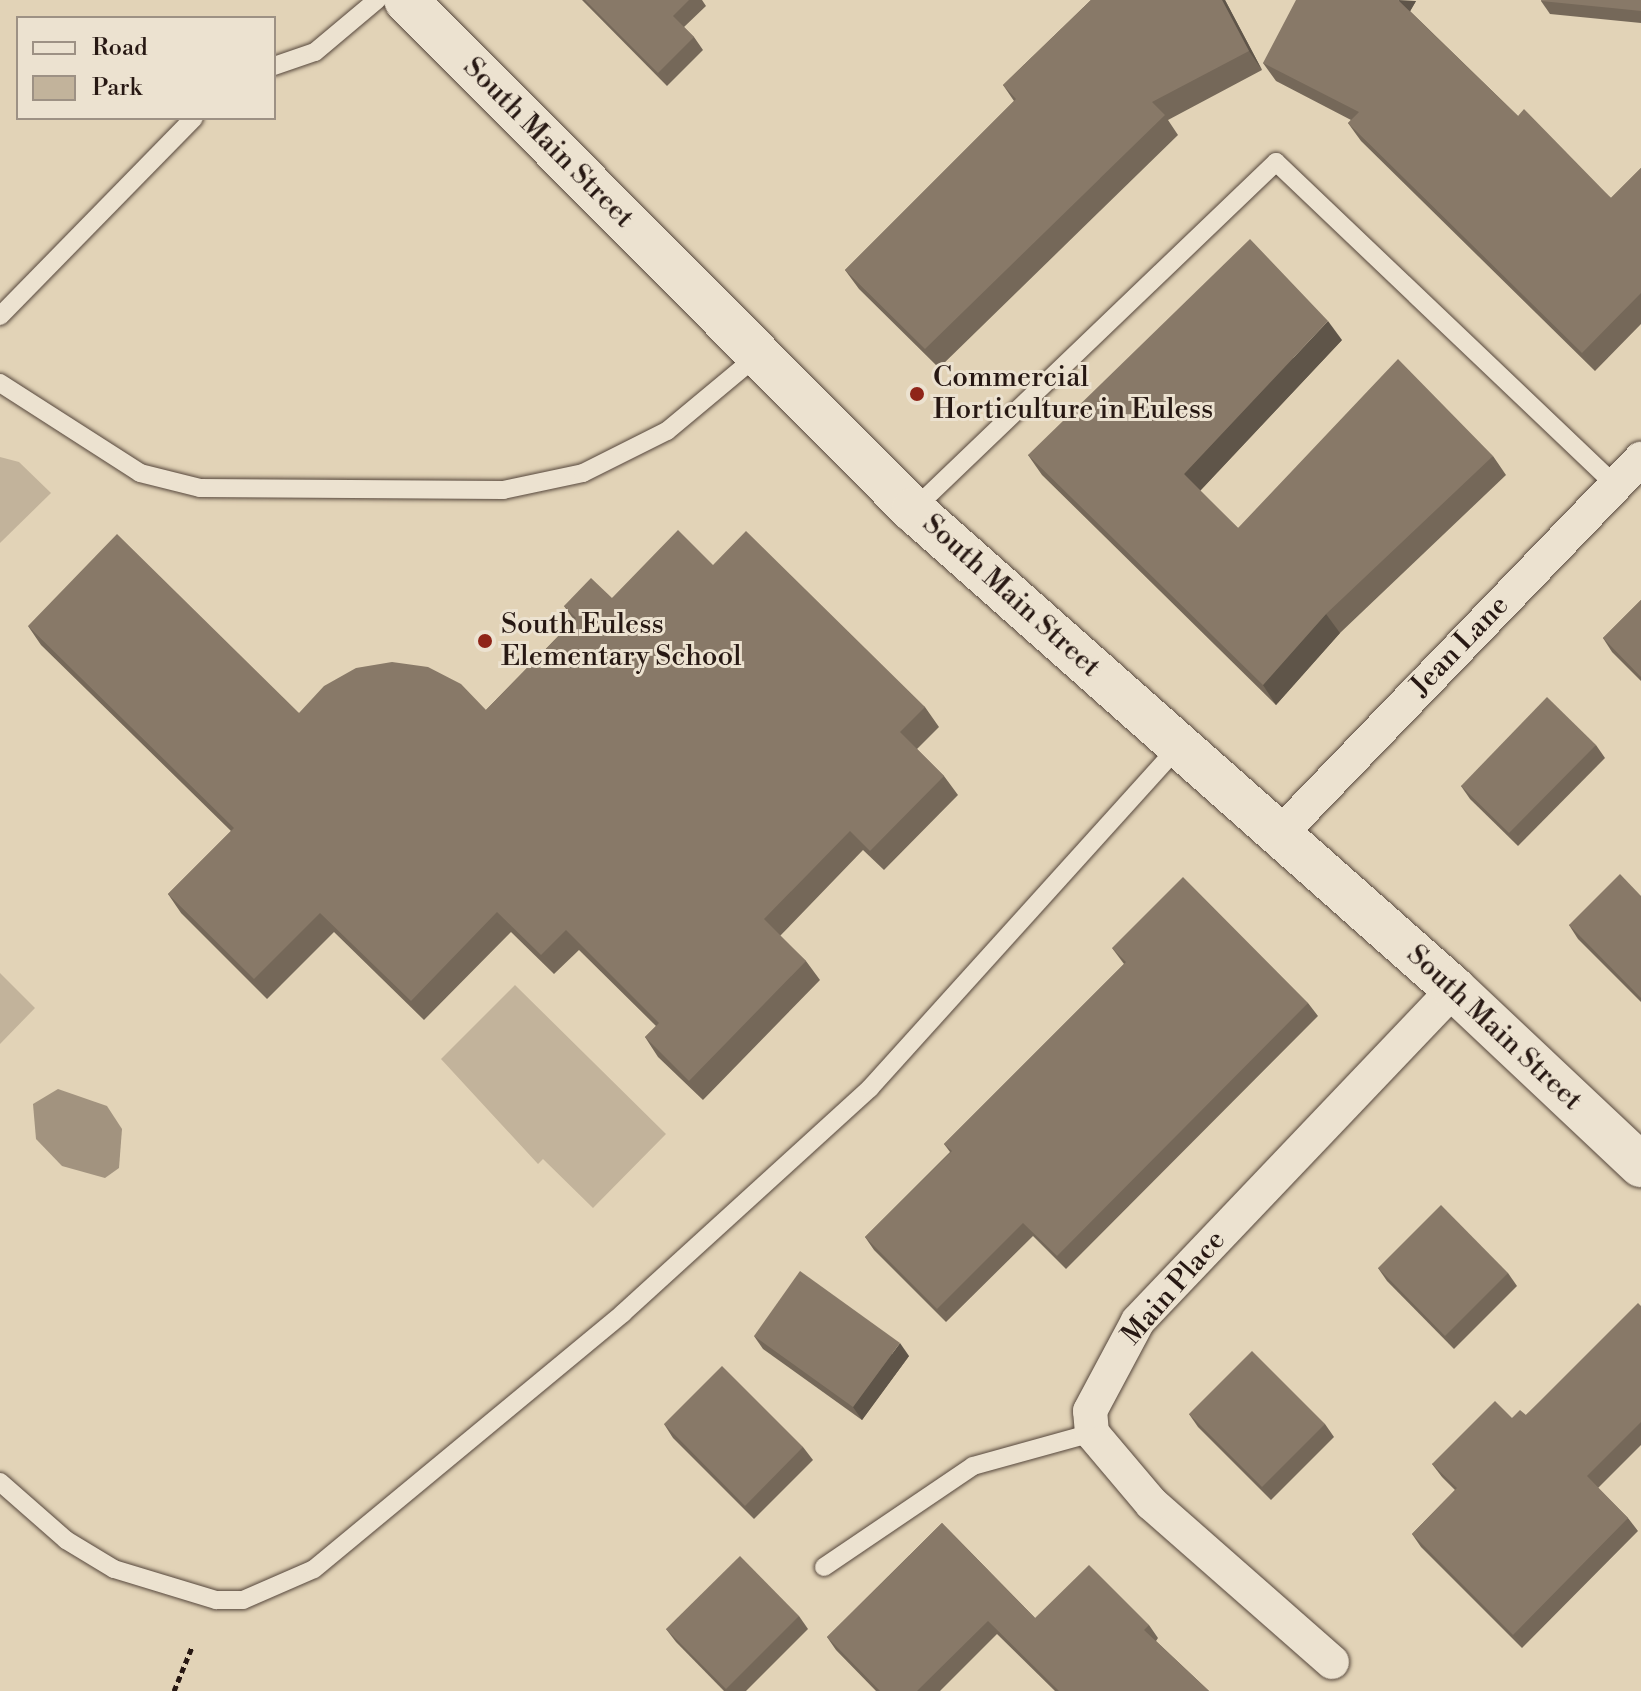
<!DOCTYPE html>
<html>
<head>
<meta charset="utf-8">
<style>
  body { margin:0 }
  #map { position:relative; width:1641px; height:1691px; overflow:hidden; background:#e2d3b7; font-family:"Libre Bodoni",serif }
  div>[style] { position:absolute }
  .green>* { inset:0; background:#c2b39b }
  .water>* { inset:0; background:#a2937f }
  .path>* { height:5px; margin-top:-2.5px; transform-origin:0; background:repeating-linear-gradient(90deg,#271813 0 6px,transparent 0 10px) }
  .roads { filter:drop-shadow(0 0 2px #56473c) drop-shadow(0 0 2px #56473c) }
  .lane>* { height:18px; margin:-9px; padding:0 9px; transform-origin:9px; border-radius:9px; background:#ece2d0 }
  .street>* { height:34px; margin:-17px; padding:0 17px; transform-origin:17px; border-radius:17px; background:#ece2d0 }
  .secondary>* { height:44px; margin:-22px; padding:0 22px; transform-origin:22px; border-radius:22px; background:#ece2d0 }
  .wall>* { inset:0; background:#756859 }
  .shaded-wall>* { inset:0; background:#5f5549 }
  .building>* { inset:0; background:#887968 }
  .dots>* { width:22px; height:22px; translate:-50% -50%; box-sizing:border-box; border:4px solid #ece2d0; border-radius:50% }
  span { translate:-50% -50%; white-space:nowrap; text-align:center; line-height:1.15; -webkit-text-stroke:6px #ece2d0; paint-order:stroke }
  .street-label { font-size:28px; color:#271813 }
  .poi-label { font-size:28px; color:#271813 }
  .left { translate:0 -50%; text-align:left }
  .legend { position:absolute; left:16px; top:16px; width:260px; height:104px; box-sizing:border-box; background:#ece2d0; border:2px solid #9d9184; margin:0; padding:10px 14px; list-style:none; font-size:24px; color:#271813 }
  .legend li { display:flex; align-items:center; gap:16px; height:40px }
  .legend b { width:40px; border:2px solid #9d9184 }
</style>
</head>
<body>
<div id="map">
  <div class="green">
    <div style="clip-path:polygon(0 457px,19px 462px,51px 493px,0 543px)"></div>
    <div style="clip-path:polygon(0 973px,35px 1008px,0 1044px)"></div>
    <div style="clip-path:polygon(515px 985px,666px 1134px,593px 1208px,543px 1159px,538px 1164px,441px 1059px)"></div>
  </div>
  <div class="water">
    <div style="clip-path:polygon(58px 1089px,107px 1106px,122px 1129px,119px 1168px,105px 1178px,62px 1166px,36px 1139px,33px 1104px)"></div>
  </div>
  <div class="path">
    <div style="left:174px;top:1691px;width:48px;rotate:-67.8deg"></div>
  </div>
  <div class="roads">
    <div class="lane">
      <div style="left:274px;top:66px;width:43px;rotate:-18.9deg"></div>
      <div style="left:315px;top:52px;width:81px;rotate:-40deg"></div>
      <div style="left:0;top:316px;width:277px;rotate:-45.6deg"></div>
      <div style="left:0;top:383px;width:166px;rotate:32.7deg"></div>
      <div style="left:140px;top:473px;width:62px;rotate:14deg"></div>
      <div style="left:200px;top:488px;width:303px;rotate:0.4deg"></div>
      <div style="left:503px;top:490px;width:82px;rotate:-12deg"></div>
      <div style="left:583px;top:473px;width:94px;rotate:-26.6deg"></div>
      <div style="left:667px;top:431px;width:117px;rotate:-39.8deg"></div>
      <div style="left:913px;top:510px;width:503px;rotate:-43.79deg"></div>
      <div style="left:1276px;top:162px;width:468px;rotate:43.6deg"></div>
      <div style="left:0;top:1482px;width:88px;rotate:41.3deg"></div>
      <div style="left:66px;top:1540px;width:56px;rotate:31.1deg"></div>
      <div style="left:114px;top:1569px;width:107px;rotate:16.9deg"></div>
      <div style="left:216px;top:1600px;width:27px"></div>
      <div style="left:243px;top:1600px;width:77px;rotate:-23.6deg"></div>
      <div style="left:314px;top:1569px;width:401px;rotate:-39.6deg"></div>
      <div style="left:623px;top:1313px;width:334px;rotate:-42.3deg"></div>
      <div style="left:870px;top:1088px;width:461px;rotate:-47.9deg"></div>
      <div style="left:824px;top:1567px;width:180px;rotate:-34.1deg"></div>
      <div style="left:973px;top:1466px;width:123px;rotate:-15.5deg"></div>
    </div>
    <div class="street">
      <div style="left:1280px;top:834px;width:521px;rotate:-46.09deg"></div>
      <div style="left:1332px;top:1662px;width:240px;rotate:-138.7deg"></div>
      <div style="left:1152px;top:1504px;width:93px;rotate:-130.2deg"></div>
      <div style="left:1092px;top:1433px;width:22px;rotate:-95deg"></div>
      <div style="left:1090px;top:1411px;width:102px;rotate:-61.9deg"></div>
      <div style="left:1138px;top:1321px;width:458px;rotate:-46.4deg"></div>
    </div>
    <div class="secondary">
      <div style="left:406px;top:0;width:719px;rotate:45.17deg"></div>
      <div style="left:913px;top:510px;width:723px;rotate:41.52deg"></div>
      <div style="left:1454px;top:989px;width:257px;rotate:43.3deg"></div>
    </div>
  </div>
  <div class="wall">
    <div style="clip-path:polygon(582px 0,702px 0,706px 6px,684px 27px,694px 37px,703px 50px,667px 86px)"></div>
    <div style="clip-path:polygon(1091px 0,1225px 0,1262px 70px,1168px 120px,1178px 135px,939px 368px,859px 289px,845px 270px,1014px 101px,1003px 85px)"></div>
    <div style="clip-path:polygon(1641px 0,1641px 23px,1550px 14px,1541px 1px)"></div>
    <div style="clip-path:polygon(1416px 1px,1410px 11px,1518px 116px,1611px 198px,1641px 168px,1641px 324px,1595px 371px,1361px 141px,1348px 123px,1351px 120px,1276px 81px,1263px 63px)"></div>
    <div style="clip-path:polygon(1342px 340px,1200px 491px,1238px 528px,1493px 456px,1506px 475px,1340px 633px,1276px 705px,1042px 475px,1028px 455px)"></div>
    <div style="clip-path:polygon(713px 565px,925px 707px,939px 727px,917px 749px,944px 776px,958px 795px,884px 870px,863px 850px,780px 936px,806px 961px,820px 980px,703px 1100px,658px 1057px,645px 1037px,656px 1026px,579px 950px,554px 974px,511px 932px,424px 1020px,334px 932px,267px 999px,181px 913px,168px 894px,231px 831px,41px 645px,28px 626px,299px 713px,486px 710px,574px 620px,564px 606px,612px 598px)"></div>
    <div style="clip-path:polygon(1641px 600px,1641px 681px,1612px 652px,1603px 638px)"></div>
    <div style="clip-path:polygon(1596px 745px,1605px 758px,1518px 846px,1470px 799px,1461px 786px)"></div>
    <div style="clip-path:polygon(1641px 896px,1641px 1002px,1578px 939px,1569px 925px)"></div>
    <div style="clip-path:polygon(1112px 948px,1308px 1003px,1318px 1016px,1066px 1269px,1033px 1236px,946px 1322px,874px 1250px,865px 1237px,950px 1152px,944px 1144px,1124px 964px)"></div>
    <div style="clip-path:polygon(1378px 1268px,1508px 1273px,1517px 1286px,1454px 1349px,1387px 1281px)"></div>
    <div style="clip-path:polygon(1641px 1306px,1641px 1445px,1598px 1488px,1628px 1518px,1638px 1531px,1522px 1648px,1421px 1547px,1412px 1534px,1455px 1490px,1442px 1477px,1432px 1464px,1512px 1418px,1526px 1415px)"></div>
    <div style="clip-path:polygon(754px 1336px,909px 1356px,862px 1420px,763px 1349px)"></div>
    <div style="clip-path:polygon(1189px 1414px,1325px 1424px,1334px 1437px,1271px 1500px,1198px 1427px)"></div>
    <div style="clip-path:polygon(664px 1424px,803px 1447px,813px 1460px,754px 1519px,673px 1438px)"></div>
    <div style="clip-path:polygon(942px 1523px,1035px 1618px,1149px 1625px,1158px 1638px,1156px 1641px,1209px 1691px,1055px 1691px,997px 1634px,940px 1691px,876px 1691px,836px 1650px,827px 1637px)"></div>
    <div style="clip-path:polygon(799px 1616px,808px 1629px,746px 1691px,724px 1691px,676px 1642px,666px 1629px)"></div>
  </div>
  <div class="shaded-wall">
    <div style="clip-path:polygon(1222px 0,1225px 0,1262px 70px,1249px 51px)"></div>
    <div style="clip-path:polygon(1398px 0,1416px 1px,1408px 15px)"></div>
    <div style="clip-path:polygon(1328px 321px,1342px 340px,1197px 494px,1184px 474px)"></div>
    <div style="clip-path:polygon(1326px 614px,1340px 633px,1276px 705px,1263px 685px)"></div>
    <div style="clip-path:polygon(900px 1343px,909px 1356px,862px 1420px,853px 1407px)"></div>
  </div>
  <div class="building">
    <div style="clip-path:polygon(585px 0,689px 0,673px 16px,694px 37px,658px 73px)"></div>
    <div style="clip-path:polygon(1091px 0,1222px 0,1249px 51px,1152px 102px,1165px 115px,925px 349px,845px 270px,1016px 99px,1003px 85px)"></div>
    <div style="clip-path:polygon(1296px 0,1398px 0,1518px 116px,1524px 109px,1611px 198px,1641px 168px,1641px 293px,1582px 353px,1348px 123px,1359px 112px,1263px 63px)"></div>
    <div style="clip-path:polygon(1541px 0,1641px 0,1641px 11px,1541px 1px)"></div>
    <div style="clip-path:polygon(1250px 239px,1328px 321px,1184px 474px,1238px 528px,1398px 359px,1493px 456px,1326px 614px,1263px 685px,1028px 455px)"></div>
    <div style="clip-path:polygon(678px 530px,713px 565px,746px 531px,925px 707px,900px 732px,944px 776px,870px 851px,850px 831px,764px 919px,806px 961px,689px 1081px,645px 1037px,659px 1023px,566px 930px,541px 955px,497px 912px,411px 1001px,320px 913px,254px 979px,168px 894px,234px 828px,28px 626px,117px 534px,299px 713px,324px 686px,356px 668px,392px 662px,428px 667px,461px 684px,486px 710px,576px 618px,564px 606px,591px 578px,612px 598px)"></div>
    <div style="clip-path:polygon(1641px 600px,1641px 677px,1603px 638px)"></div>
    <div style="clip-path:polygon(1547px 697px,1596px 745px,1509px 833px,1461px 786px)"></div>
    <div style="clip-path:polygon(1620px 874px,1641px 896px,1641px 998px,1569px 925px)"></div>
    <div style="clip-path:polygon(1183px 877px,1308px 1003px,1057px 1256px,1023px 1223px,937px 1309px,865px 1237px,952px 1151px,944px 1144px,1126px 962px,1112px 948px)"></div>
    <div style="clip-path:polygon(1441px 1205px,1508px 1273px,1445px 1336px,1378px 1268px)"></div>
    <div style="clip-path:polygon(800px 1271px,900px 1343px,853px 1407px,754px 1336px)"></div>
    <div style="clip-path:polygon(1638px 1303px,1641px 1306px,1641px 1422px,1587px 1476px,1628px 1518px,1513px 1635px,1412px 1534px,1457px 1488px,1432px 1464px,1495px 1401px,1512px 1418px,1520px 1410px,1526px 1415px)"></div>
    <div style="clip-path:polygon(1252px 1351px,1325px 1424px,1262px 1487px,1189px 1414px)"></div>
    <div style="clip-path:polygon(722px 1366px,803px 1447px,745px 1506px,664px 1424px)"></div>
    <div style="clip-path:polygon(942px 1523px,1035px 1618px,1089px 1565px,1149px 1625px,1144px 1630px,1209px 1691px,1059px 1691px,988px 1621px,917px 1691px,880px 1691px,827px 1637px)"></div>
    <div style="clip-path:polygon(740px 1556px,799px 1616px,726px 1689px,666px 1629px)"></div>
  </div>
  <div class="dots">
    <div style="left:917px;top:394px;background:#8f2418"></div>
    <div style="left:485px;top:641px;background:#8f2418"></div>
  </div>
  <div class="street-label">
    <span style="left:548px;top:143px;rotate:45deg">South Main Street</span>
    <span style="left:1011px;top:596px;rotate:42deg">South Main Street</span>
    <span style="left:1460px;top:646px;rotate:-46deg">Jean Lane</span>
    <span style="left:1494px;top:1028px;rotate:43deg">South Main Street</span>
    <span style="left:1174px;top:1288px;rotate:-49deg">Main Place</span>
  </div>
  <div class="poi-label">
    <span class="left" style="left:933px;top:394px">Commercial<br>Horticulture in Euless</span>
    <span class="left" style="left:501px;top:641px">South Euless<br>Elementary School</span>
  </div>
  <ul class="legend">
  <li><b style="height:10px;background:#ece2d0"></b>Road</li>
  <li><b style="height:22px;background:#c2b39b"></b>Park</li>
  </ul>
</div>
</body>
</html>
